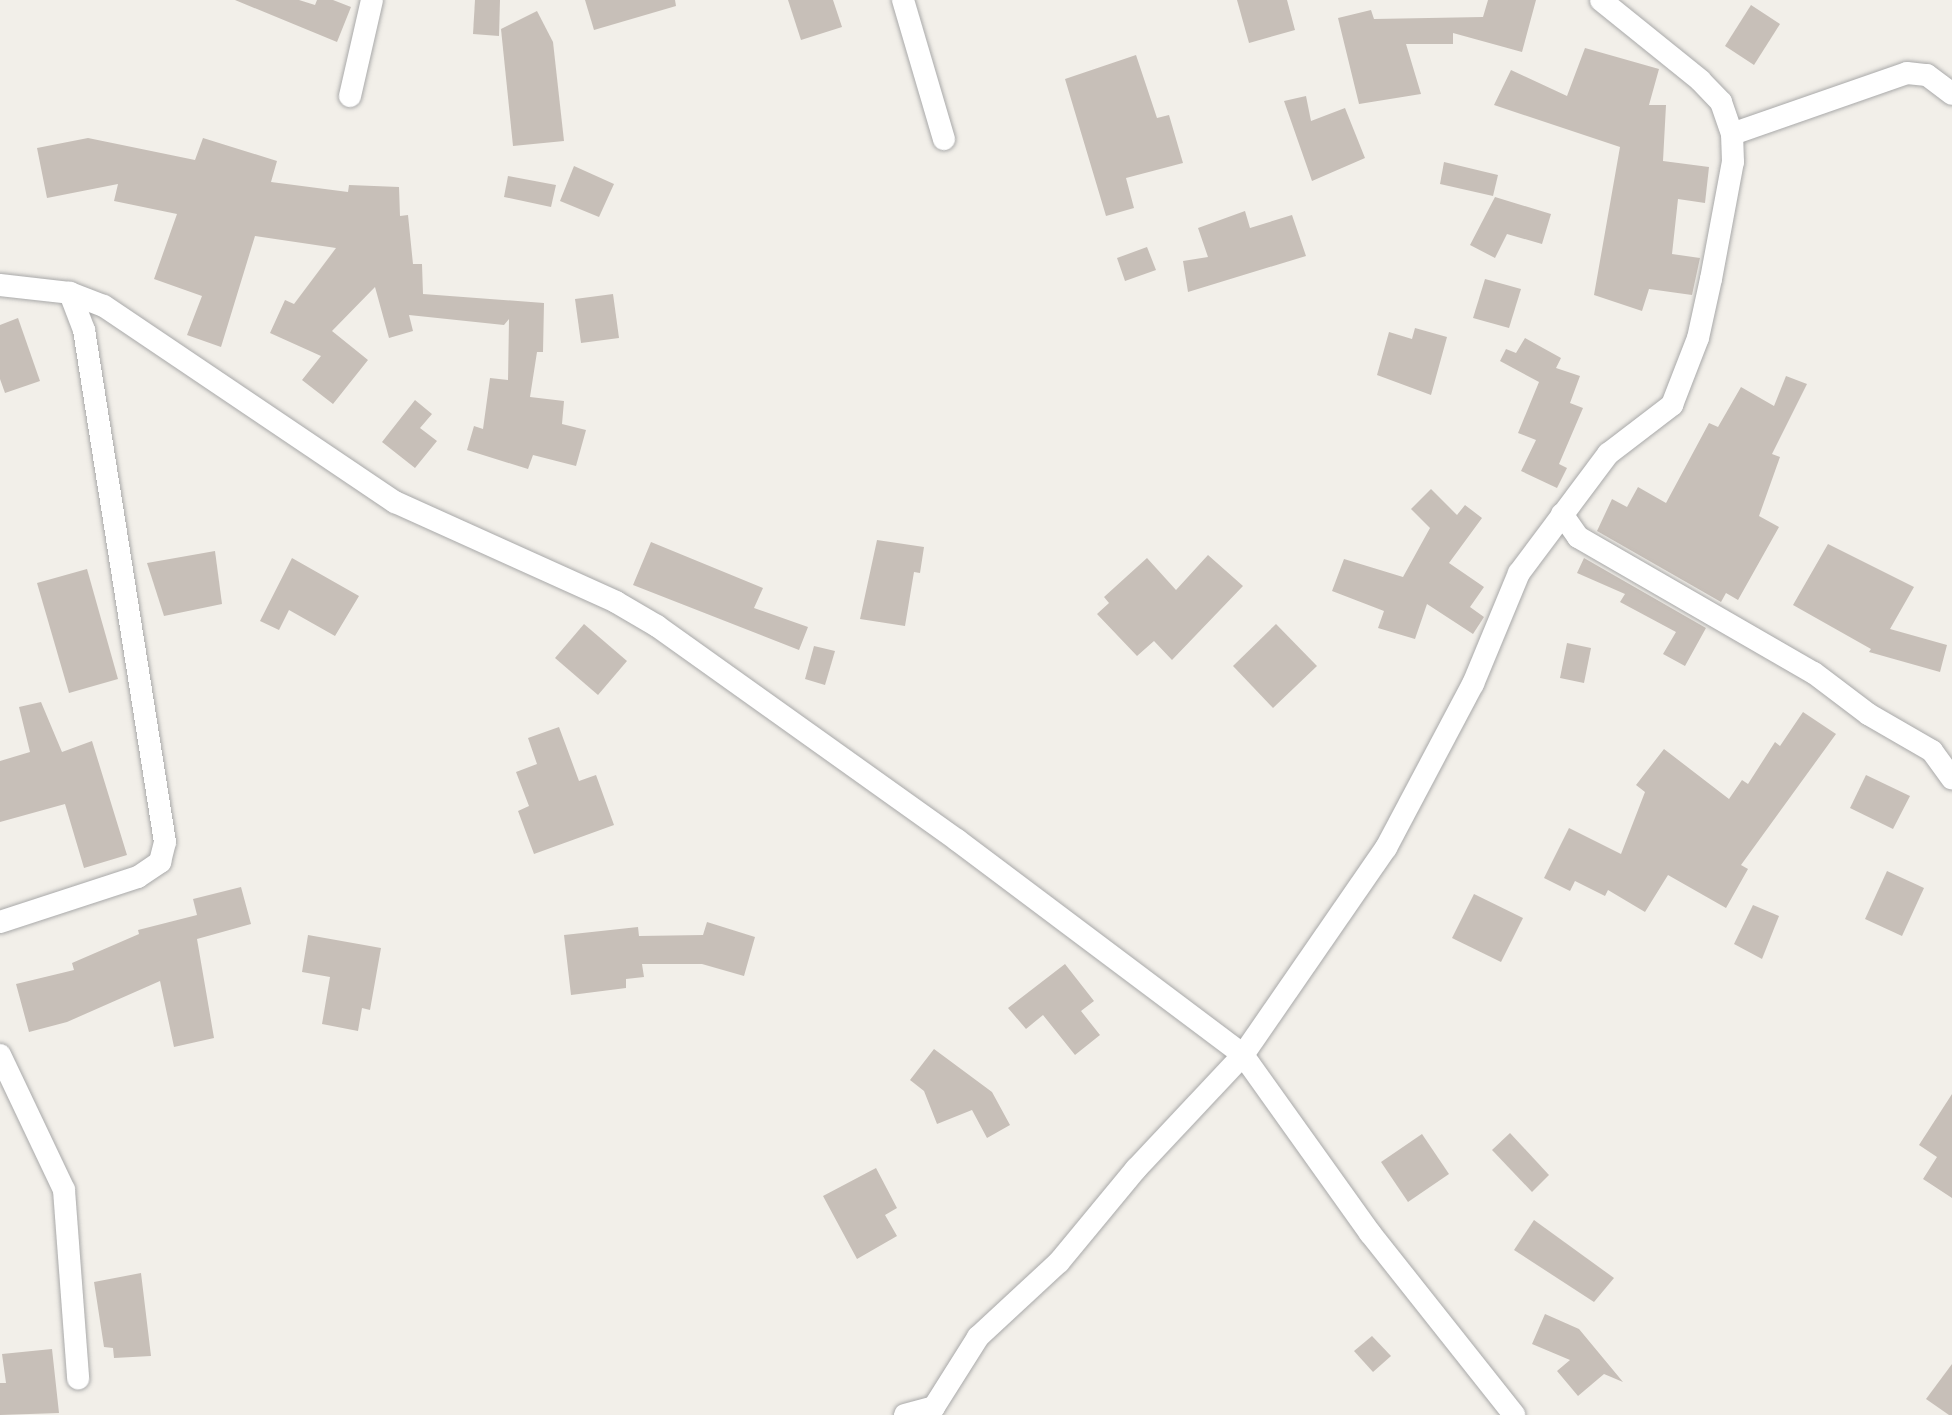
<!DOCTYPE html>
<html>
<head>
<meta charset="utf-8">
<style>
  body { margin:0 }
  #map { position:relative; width:1952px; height:1415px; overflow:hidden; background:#f2efe9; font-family:Manrope,sans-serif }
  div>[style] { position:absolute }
  .building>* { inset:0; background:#c7bfb8 }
  .roads { filter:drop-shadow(0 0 2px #a9a9a9) drop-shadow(0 0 2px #a9a9a9) }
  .street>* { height:22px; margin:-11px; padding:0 11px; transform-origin:11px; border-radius:11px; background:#fff }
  span { translate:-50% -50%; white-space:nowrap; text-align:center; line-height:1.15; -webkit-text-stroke:8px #fff; paint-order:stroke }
</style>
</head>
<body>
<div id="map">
  <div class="building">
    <div style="clip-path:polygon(235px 0,299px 0,315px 5px,317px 0,333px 0,351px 7px,337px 42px)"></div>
    <div style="clip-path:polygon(475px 0,500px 0,499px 36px,473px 34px)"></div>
    <div style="clip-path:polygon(585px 0,675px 0,676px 6px,594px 30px)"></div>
    <div style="clip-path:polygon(788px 0,833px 0,842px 27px,801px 40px)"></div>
    <div style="clip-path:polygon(1237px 0,1287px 0,1295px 30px,1249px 43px)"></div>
    <div style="clip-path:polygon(1488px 0,1536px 0,1522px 52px,1453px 33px,1453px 44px,1406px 44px,1421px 94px,1359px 104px,1338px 18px,1371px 10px,1374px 19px,1483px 17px)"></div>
    <div style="clip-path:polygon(1751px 5px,1780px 24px,1754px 65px,1725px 46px)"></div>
    <div style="clip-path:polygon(537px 11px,553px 42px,564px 141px,513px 146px,501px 29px)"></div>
    <div style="clip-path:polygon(1585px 48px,1659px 69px,1649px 105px,1666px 105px,1663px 161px,1709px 167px,1705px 203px,1678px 199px,1672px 254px,1700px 258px,1692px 295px,1649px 289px,1642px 311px,1594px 295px,1620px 147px,1494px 105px,1511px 70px,1567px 96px)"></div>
    <div style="clip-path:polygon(1136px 55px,1157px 118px,1169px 115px,1183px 163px,1126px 178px,1134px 208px,1106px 216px,1065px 79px)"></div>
    <div style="clip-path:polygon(1306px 96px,1311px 121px,1345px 108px,1365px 158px,1312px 181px,1284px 101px)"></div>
    <div style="clip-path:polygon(88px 138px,195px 160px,203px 138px,277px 161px,271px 182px,348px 192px,349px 185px,399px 187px,400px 216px,408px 215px,413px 264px,422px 264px,423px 294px,544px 303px,543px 352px,537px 352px,530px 397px,564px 401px,562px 424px,586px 430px,576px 466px,533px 455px,528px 469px,467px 450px,474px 426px,483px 429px,490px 378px,508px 380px,509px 319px,504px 325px,409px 315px,413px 331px,389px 338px,375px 287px,332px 331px,368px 360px,333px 404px,302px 380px,321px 356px,270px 333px,285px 300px,294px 304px,336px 248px,255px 236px,221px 347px,187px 335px,202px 296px,154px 279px,177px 214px,114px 201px,118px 184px,47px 198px,37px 148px)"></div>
    <div style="clip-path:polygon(1444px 162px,1498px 175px,1493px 196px,1440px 184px)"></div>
    <div style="clip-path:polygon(574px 166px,614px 184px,599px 217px,560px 201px)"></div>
    <div style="clip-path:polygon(508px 176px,556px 185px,551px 207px,504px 197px)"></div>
    <div style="clip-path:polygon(1495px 197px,1551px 214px,1542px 244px,1507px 234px,1495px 258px,1470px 245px)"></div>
    <div style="clip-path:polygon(1245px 211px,1250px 228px,1292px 215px,1306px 256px,1188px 292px,1183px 261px,1208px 257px,1198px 228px)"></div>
    <div style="clip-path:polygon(1147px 247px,1156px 270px,1125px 281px,1117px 258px)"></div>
    <div style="clip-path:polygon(1485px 279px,1521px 289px,1509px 328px,1473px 318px)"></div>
    <div style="clip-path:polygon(613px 294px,619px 338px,581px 343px,575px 299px)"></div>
    <div style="clip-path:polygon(18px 318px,40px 381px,5px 393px,0 379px,0 325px)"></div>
    <div style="clip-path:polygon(1415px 328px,1447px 337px,1431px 395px,1377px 375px,1389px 332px,1412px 339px)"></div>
    <div style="clip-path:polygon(1525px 338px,1561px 358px,1556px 368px,1580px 376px,1570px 403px,1583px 408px,1559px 464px,1567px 468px,1557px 488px,1521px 471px,1536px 440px,1518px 433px,1539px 382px,1500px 361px,1506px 349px,1516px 353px)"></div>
    <div style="clip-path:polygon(1786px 376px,1807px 384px,1772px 454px,1780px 457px,1759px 516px,1779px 527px,1738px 600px,1726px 593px,1721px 602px,1597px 531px,1612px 499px,1627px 507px,1638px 487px,1666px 503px,1709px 423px,1718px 427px,1741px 387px,1774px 406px)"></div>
    <div style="clip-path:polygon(415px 400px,432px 414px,420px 428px,437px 441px,415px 468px,382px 442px)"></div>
    <div style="clip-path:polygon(1431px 489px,1457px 515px,1465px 505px,1482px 518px,1449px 563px,1484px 587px,1470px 607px,1484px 617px,1473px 634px,1427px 604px,1415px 639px,1378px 628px,1384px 611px,1332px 591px,1344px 559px,1403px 577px,1430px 528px,1411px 509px)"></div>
    <div style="clip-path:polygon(877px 540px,924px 547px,920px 573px,914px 572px,905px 626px,860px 619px)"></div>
    <div style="clip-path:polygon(651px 542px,763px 588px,754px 608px,808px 627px,799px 650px,633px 585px)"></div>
    <div style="clip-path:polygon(1828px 544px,1914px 587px,1890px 629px,1947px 645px,1940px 672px,1869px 652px,1871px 649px,1793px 605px)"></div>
    <div style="clip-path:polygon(215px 551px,222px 604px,164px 616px,147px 563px)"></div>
    <div style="clip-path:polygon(1208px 555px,1243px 586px,1172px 660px,1154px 641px,1137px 656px,1097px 614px,1109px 603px,1104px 597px,1147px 558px,1176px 590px)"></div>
    <div style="clip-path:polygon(292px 558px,359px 596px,335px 636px,289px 610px,279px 630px,260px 621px)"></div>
    <div style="clip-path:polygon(1584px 558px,1706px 628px,1685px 666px,1663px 654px,1676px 632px,1620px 602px,1625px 594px,1577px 573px)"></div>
    <div style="clip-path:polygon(87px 569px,118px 679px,69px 693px,37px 583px)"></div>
    <div style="clip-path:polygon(584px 624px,627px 661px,598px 695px,555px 658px)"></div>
    <div style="clip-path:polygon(1276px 624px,1317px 666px,1273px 708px,1233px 666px)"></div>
    <div style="clip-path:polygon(1567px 643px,1591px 648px,1584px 683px,1560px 678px)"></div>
    <div style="clip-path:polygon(814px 646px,835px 651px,825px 685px,805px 679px)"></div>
    <div style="clip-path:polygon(41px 702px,62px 752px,92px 741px,127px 855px,84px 868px,65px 804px,0 822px,0 761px,30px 752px,19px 707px)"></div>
    <div style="clip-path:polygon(1803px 712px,1836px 734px,1741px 865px,1748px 869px,1726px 908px,1668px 875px,1645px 912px,1608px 890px,1605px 896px,1575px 881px,1570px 891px,1544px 878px,1569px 828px,1621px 854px,1645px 792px,1636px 785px,1664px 749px,1729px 799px,1742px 780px,1748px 784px,1775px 742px,1780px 746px)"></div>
    <div style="clip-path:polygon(559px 727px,579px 781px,596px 775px,614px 825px,534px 854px,518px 811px,529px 806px,516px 772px,537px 764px,528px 738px)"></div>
    <div style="clip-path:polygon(1866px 775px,1910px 796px,1893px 829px,1850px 808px)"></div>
    <div style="clip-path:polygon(1887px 871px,1924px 888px,1902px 936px,1865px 919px)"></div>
    <div style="clip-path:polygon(241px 887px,251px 924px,197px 939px,214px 1038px,174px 1047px,160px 981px,67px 1022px,29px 1032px,16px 984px,74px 970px,72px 963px,139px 934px,138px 930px,197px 915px,193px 899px)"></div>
    <div style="clip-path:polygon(1474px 894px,1523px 918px,1501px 962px,1452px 938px)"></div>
    <div style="clip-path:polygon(1753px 905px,1779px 916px,1762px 959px,1734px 944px)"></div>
    <div style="clip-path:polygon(707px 922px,755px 937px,744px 976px,702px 964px,642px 964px,644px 977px,626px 979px,626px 988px,571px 995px,564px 935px,638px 927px,639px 936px,703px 935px)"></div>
    <div style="clip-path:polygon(308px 935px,381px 948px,370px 1010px,362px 1008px,358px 1031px,322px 1024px,330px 977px,302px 972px)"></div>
    <div style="clip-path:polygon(1065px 964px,1094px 1001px,1081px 1011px,1100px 1035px,1075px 1055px,1043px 1015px,1026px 1029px,1008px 1008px)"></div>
    <div style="clip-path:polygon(934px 1049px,992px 1092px,1010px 1125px,987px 1138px,972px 1110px,937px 1124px,924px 1091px,910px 1080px)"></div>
    <div style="clip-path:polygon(1952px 1094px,1952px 1198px,1923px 1179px,1937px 1157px,1919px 1145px)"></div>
    <div style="clip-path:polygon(1510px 1133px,1549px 1175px,1532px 1192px,1492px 1150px)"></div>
    <div style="clip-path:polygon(1422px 1134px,1449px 1174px,1408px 1202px,1381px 1162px)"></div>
    <div style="clip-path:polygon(876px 1168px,897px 1208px,885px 1215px,897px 1236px,857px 1259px,823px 1196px)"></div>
    <div style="clip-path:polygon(1534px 1220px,1614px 1278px,1594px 1302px,1514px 1250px)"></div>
    <div style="clip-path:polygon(141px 1273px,151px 1356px,114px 1358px,113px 1348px,104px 1347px,94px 1282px)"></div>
    <div style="clip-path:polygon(1545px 1314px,1579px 1329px,1623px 1382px,1604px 1374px,1578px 1396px,1557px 1371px,1570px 1360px,1532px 1344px)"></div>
    <div style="clip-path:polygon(1372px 1336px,1391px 1356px,1373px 1372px,1354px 1351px)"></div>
    <div style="clip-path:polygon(52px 1349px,59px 1413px,0 1415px,0 1383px,6px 1383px,2px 1354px)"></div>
    <div style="clip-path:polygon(1952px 1364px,1952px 1415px,1949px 1415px,1926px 1399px)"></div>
  </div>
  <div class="roads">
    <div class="street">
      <div style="left:903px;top:0;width:145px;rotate:73.6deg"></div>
      <div style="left:350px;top:96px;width:98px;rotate:-77.1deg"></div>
      <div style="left:1732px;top:134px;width:185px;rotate:-19.2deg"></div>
      <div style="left:1907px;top:73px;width:20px;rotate:6deg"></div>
      <div style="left:1927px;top:75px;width:31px;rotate:37deg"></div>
      <div style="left:0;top:285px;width:70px;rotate:6.5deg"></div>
      <div style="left:70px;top:293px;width:36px;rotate:21deg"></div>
      <div style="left:104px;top:306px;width:351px;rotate:34deg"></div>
      <div style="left:395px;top:502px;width:243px;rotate:24.3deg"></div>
      <div style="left:616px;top:602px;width:48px;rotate:30.3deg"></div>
      <div style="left:657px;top:626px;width:369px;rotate:35.5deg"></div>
      <div style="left:957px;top:840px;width:358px;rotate:36.9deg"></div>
      <div style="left:1243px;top:1055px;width:219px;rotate:54.5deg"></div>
      <div style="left:1370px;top:1233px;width:232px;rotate:51.6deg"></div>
      <div style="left:1562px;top:514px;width:28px;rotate:55deg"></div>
      <div style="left:1578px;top:537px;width:272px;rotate:30deg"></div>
      <div style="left:1814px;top:673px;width:68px;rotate:37.2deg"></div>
      <div style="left:1868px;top:714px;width:74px;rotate:30deg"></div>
      <div style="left:1932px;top:751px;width:34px;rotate:54deg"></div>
      <div style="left:0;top:922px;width:145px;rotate:-18.1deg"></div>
      <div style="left:138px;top:877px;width:27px;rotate:-34deg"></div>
      <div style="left:160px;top:862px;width:21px;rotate:-76deg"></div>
      <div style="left:165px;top:842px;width:518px;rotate:-98.99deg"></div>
      <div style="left:84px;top:330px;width:40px;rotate:-111deg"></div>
      <div style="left:0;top:1055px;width:149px;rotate:64.6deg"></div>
      <div style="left:64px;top:1190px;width:189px;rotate:85.7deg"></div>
      <div style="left:905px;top:1415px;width:30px;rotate:-15deg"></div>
      <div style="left:934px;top:1407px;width:83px;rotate:-57.8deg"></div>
      <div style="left:978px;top:1337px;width:110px;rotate:-42.8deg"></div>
      <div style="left:1059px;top:1262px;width:121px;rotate:-50.4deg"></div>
      <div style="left:1136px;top:1169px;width:156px;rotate:-46.8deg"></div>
      <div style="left:1243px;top:1055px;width:252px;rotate:-55.4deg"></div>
      <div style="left:1386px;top:848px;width:186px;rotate:-62.1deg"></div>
      <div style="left:1473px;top:684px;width:120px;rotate:-67.5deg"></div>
      <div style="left:1519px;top:573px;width:149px;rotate:-53.2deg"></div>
      <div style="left:1608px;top:454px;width:81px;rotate:-37.4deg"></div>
      <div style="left:1672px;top:405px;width:72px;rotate:-68.8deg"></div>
      <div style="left:1698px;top:338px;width:60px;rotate:-77.6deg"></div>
      <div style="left:1711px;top:279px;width:119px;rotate:-79.4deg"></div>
      <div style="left:1733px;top:162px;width:28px;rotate:-92deg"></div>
      <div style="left:1732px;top:134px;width:34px;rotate:-109deg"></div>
      <div style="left:1721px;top:102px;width:30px;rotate:-134deg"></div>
      <div style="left:1700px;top:80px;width:127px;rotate:-141.1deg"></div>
    </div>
  </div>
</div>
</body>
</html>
